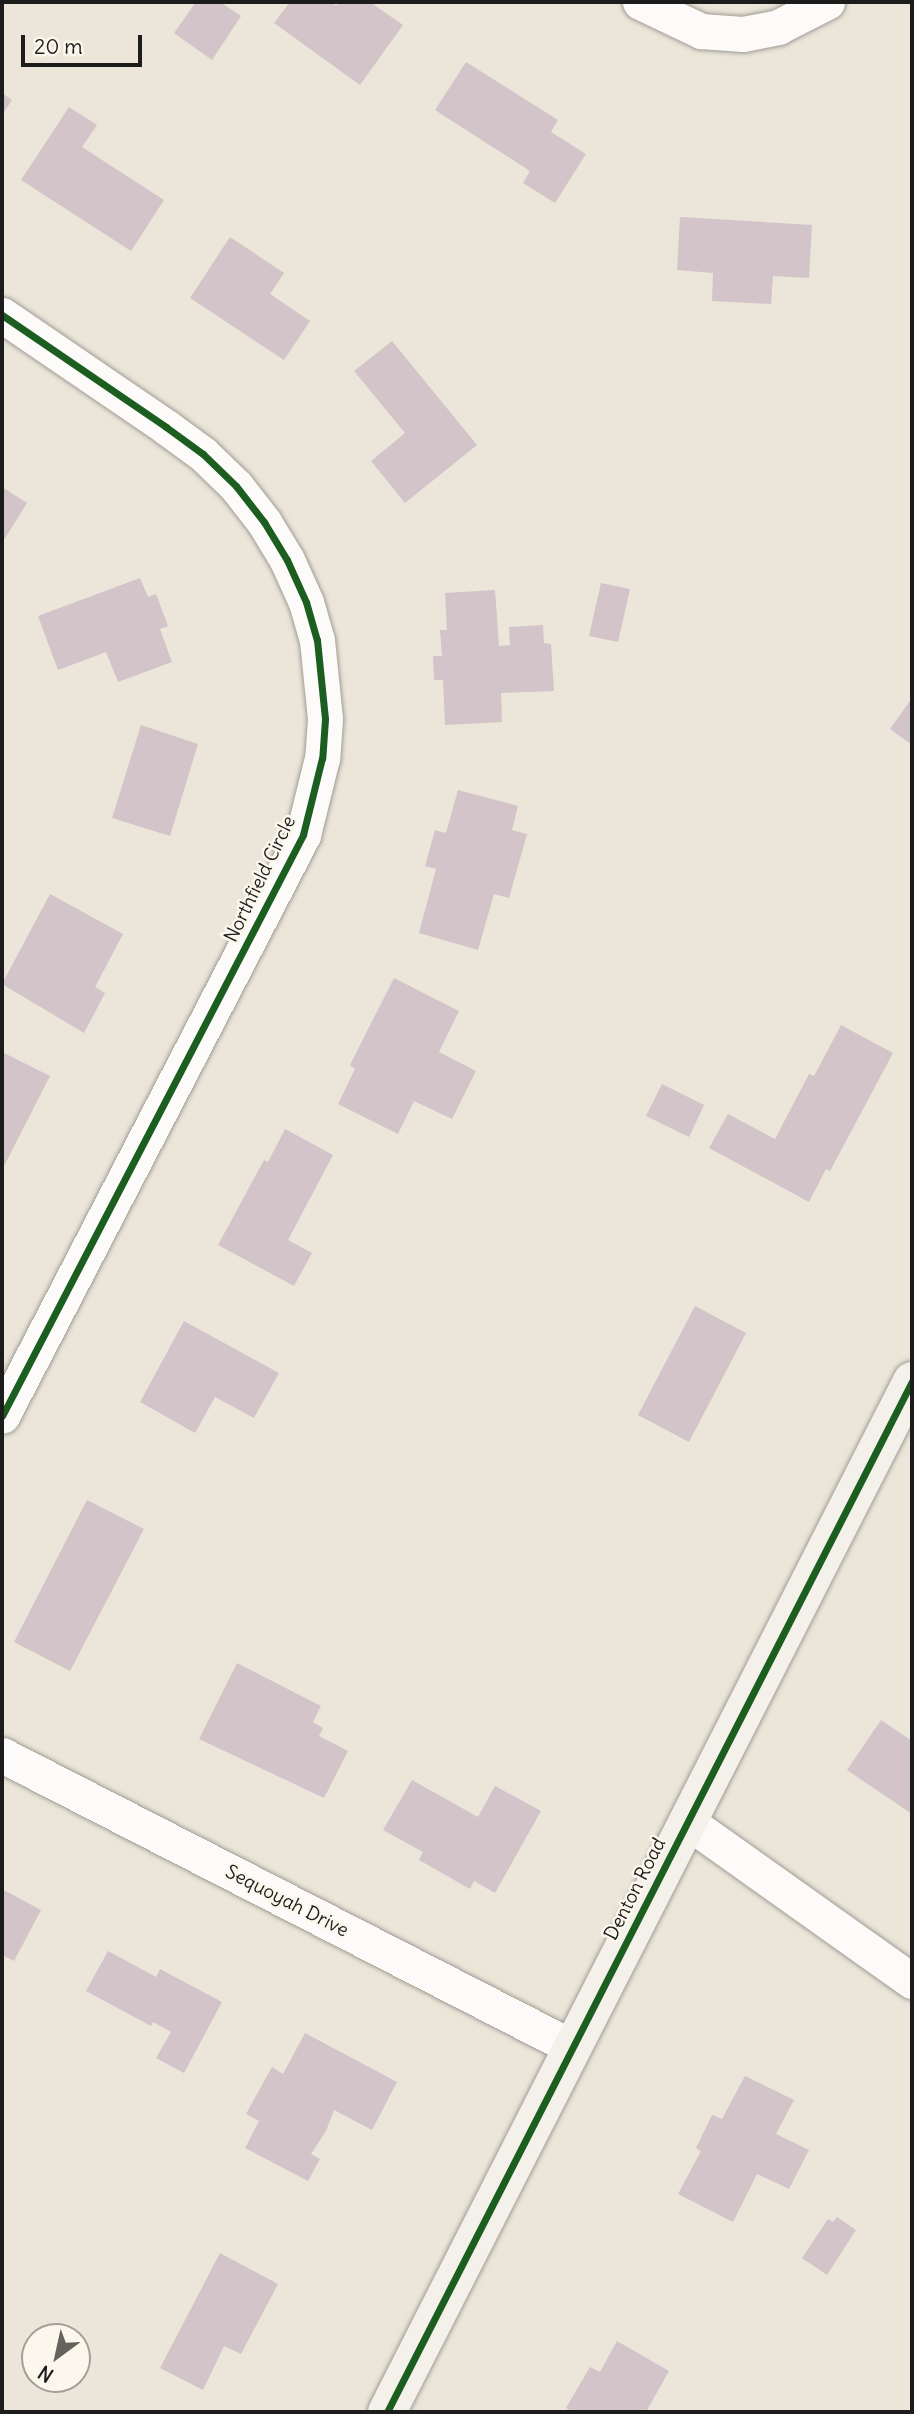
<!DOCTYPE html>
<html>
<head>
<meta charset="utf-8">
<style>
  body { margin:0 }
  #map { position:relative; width:914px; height:2414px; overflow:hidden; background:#ebe6d9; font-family:Delius,sans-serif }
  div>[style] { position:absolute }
  .building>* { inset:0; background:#d2c4c8 }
  .roads { filter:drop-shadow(0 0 2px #a09d96) drop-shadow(0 0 2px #a09d96) }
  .street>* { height:35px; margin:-17.5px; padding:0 17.5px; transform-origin:17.5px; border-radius:17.5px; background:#fcfbf9 }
  .secondary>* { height:38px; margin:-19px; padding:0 19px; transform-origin:19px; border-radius:19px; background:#f4f1eb }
  .cycleway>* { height:7px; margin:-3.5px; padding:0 3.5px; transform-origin:3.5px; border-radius:3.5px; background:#1b5e20 }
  span { translate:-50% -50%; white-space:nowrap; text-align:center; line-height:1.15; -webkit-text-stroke:5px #fbf7ec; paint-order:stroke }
  .street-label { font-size:19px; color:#1c1c1c }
  .frame { position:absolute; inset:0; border:4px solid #1c1c1c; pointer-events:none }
  .north { position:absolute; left:21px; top:2323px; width:70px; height:70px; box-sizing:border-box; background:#fbf7ec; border:2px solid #a29f99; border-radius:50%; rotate:213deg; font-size:19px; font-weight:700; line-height:28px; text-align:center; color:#1c1c1c }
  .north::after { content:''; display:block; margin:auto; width:24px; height:32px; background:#64635e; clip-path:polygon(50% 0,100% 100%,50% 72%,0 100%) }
  .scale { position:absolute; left:21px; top:35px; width:121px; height:32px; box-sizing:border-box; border:4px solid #1c1c1c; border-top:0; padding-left:9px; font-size:21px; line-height:24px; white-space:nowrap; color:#1c1c1c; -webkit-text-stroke:5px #fbf7ec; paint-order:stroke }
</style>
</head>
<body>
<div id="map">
  <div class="building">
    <div style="clip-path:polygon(196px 2px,220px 2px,241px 16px,212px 60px,174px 33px)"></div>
    <div style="clip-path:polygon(290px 2px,331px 2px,336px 6px,339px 2px,370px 2px,403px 25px,360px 85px,274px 23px)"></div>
    <div style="clip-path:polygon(466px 62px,558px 120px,551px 132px,586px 154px,555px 203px,523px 183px,530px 171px,435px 110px)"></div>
    <div style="clip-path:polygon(2px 93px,12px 100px,2px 115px)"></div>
    <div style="clip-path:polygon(69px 107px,97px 125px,82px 147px,164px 200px,131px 251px,21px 180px)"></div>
    <div style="clip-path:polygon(680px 217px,812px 225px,809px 278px,773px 276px,771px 304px,712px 301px,713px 273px,677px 270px)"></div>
    <div style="clip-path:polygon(230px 237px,284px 273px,270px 294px,310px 321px,284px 360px,190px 298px)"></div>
    <div style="clip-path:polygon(392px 341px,477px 445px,405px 503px,371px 461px,405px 433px,354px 371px)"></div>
    <div style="clip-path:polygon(2px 487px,27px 503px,2px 543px)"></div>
    <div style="clip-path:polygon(140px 578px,148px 597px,156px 594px,168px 626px,160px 629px,172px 662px,118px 682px,106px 652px,58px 670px,38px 616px)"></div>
    <div style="clip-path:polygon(601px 583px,630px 589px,618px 642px,589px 636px)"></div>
    <div style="clip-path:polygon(495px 590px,499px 646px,510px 645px,509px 627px,543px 625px,544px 643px,551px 644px,554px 691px,501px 693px,502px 722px,445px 725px,443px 680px,434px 680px,433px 656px,442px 656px,440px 630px,447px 630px,445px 593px)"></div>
    <div style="clip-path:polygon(912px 698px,912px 745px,890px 729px)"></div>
    <div style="clip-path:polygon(141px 725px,198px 744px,170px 836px,112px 818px)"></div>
    <div style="clip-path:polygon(458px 790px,518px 806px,512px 830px,527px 834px,509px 898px,494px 894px,478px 950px,419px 933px,436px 869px,425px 866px,435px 830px,446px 833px)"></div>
    <div style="clip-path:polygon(50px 894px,123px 934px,95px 987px,105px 993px,84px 1033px,2px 984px)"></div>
    <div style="clip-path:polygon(394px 978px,459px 1011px,439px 1052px,476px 1071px,452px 1119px,414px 1101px,398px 1134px,338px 1104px,355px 1069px,350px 1065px)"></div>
    <div style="clip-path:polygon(841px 1025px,893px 1053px,830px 1171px,826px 1169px,809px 1202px,709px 1148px,728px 1114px,775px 1139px,809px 1074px,814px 1076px)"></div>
    <div style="clip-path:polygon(2px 1052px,50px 1076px,2px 1170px)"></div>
    <div style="clip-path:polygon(662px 1084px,704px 1105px,689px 1137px,646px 1116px)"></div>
    <div style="clip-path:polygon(285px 1129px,333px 1155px,288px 1240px,312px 1253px,294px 1286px,218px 1245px,264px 1160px,268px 1162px)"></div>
    <div style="clip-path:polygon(695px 1306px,746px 1333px,689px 1442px,638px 1415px)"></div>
    <div style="clip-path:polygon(184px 1321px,279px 1373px,254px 1418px,215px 1397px,195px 1433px,140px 1402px)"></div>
    <div style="clip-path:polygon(87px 1500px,144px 1529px,70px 1671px,14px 1642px)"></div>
    <div style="clip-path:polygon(237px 1663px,321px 1706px,313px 1722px,323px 1728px,319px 1736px,348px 1751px,324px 1798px,199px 1739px)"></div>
    <div style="clip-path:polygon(881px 1720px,912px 1741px,912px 1814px,847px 1770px)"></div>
    <div style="clip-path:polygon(412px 1780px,478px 1817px,495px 1786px,541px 1811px,495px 1893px,474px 1881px,470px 1889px,419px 1860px,423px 1852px,383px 1830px)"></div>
    <div style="clip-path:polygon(2px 1889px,41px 1910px,14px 1961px,2px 1955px)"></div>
    <div style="clip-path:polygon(108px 1951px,156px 1977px,160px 1969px,222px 2002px,184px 2073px,156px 2058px,171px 2032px,153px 2022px,151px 2026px,86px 1991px)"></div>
    <div style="clip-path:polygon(305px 2033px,397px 2082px,372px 2130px,334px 2110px,326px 2131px,311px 2154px,320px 2159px,308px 2181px,245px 2148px,259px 2121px,246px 2114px,272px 2067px,283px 2074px)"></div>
    <div style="clip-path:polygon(745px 2076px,794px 2100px,776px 2134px,809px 2150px,789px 2189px,757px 2174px,733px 2222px,678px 2194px,701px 2151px,696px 2148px,712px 2115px,722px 2119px)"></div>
    <div style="clip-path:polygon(837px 2217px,856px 2230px,827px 2275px,802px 2258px,828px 2219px,833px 2222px)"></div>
    <div style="clip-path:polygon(220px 2253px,278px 2284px,241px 2354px,224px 2346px,203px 2390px,160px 2368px)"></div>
    <div style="clip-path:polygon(617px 2341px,669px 2371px,646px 2412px,573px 2412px,566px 2408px,590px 2367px,600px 2372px)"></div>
  </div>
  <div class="roads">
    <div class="street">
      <div style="left:640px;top:2px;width:68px;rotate:25.4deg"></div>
      <div style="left:701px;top:31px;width:42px;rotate:4.1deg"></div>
      <div style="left:743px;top:34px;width:36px;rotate:-11deg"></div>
      <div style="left:778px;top:27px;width:55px;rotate:-27deg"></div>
      <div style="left:2px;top:315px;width:199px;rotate:34.3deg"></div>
      <div style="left:166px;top:427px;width:46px;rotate:36.1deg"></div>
      <div style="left:203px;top:454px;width:46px;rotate:44.1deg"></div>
      <div style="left:236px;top:486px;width:46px;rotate:52.1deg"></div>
      <div style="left:264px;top:522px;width:44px;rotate:58.8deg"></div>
      <div style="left:287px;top:560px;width:46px;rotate:65.7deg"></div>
      <div style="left:306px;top:602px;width:40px;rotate:74deg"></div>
      <div style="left:317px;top:640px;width:79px;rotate:84.2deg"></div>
      <div style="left:325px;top:719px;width:39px;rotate:94deg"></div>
      <div style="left:322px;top:758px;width:79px;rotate:103.9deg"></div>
      <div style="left:303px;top:835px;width:654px;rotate:117.39deg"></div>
      <div style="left:2px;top:1755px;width:640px;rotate:27.13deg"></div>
      <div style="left:688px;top:1822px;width:275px;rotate:35.4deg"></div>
    </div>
    <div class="secondary">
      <div style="left:387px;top:2412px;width:1157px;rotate:-63.01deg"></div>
    </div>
  </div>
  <div class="cycleway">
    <div style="left:2px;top:315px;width:199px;rotate:34.3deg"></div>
    <div style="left:166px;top:427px;width:46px;rotate:36.1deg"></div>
    <div style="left:203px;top:454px;width:46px;rotate:44.1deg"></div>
    <div style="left:236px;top:486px;width:46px;rotate:52.1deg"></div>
    <div style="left:264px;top:522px;width:44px;rotate:58.8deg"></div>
    <div style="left:287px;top:560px;width:46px;rotate:65.7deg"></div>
    <div style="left:306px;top:602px;width:40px;rotate:74deg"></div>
    <div style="left:317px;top:640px;width:79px;rotate:84.2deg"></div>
    <div style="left:325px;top:719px;width:39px;rotate:94deg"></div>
    <div style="left:322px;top:758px;width:79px;rotate:103.9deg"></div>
    <div style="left:303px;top:835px;width:654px;rotate:117.39deg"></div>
    <div style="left:387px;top:2412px;width:1157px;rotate:-63.01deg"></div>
  </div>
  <div class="street-label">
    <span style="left:260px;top:879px;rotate:-64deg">Northfield Circle</span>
    <span style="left:635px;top:1889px;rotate:-63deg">Denton Road</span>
    <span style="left:287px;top:1901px;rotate:27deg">Sequoyah Drive</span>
  </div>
  <div class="frame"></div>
  <div class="north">N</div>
  <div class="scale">20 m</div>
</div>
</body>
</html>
